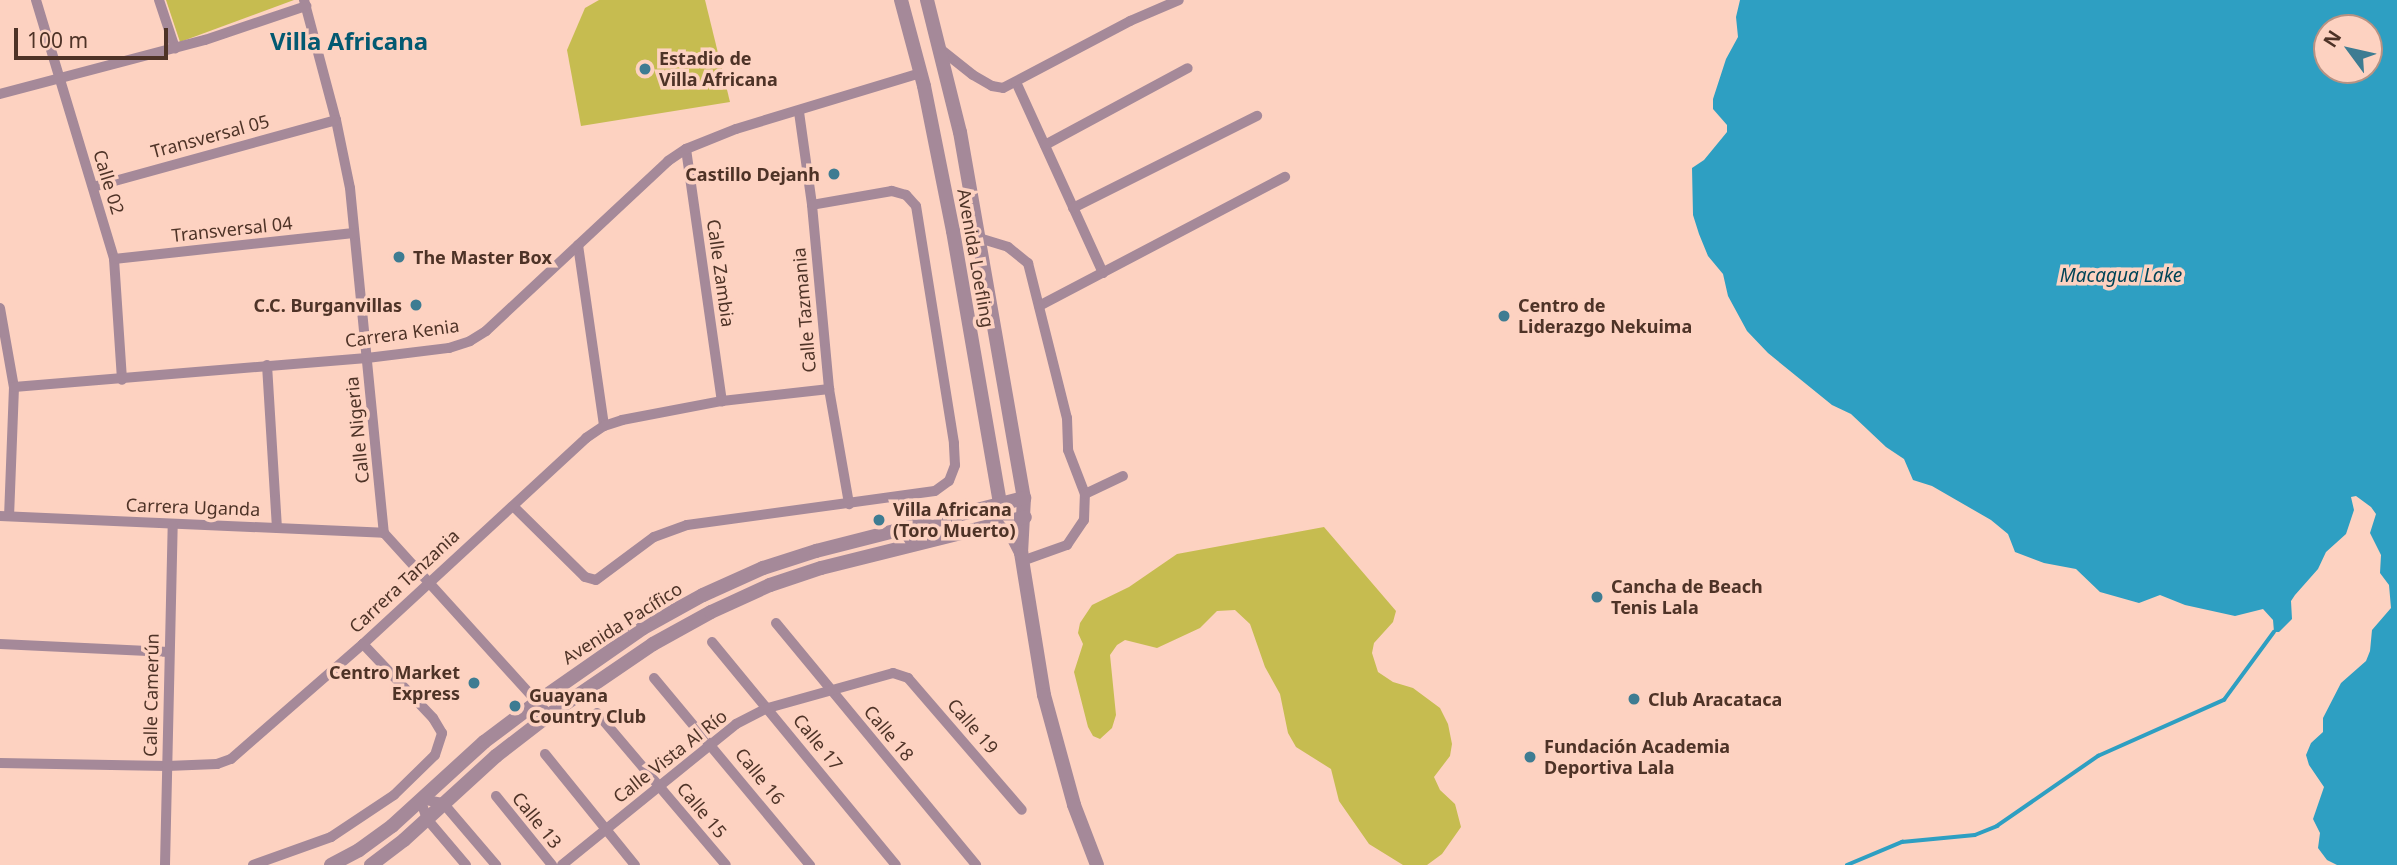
<!DOCTYPE html>
<html>
<head>
<meta charset="utf-8">
<style>
  body { margin:0 }
  #map { position:relative; width:2397px; height:865px; overflow:hidden; background:#fdd2c1; font-family:"Noto Sans",sans-serif }
  div>[style] { position:absolute }
  .green>* { inset:0; background:#c6bc50 }
  .water>* { inset:0; background:#2e9fc2 }
  .stream>* { height:3.5px; margin:-1.75px; padding:0 1.75px; transform-origin:1.75px; border-radius:1.75px; background:#2e9fc2 }
  .minor>* { height:10px; margin:-5px; padding:0 5px; transform-origin:5px; border-radius:5px; background:#a58999 }
  .tertiary>* { height:14px; margin:-7px; padding:0 7px; transform-origin:7px; border-radius:7px; background:#a58999 }
  .dots>* { width:19px; height:19px; translate:-50% -50%; box-sizing:border-box; border:4px solid #fdd2c1; border-radius:50% }
  span { translate:-50% -50%; white-space:nowrap; text-align:center; line-height:1.15; -webkit-text-stroke:7px #fdd2c1; paint-order:stroke }
  .poi-label { font-size:18px; color:#4e3327; font-weight:700 }
  .left { translate:0 -50%; text-align:left }
  .right { translate:-100% -50%; text-align:right }
  .street-label { font-size:18px; color:#4e3327 }
  .water-label { font-size:19px; color:#014457; font-style:italic }
  .district-label { font-size:24px; color:#035971; font-weight:700 }
  .north { position:absolute; left:2313px; top:14px; width:70px; height:70px; box-sizing:border-box; background:#fdd2c1; border:2px solid #b79283; border-radius:50%; rotate:303deg; font-size:19px; font-weight:700; line-height:28px; text-align:center; color:#4e3327 }
  .north::after { content:''; display:block; margin:auto; width:24px; height:32px; background:#3e7c92; clip-path:polygon(50% 0,100% 100%,50% 72%,0 100%) }
  .scale { position:absolute; left:14px; top:28px; width:154px; height:32px; box-sizing:border-box; border:4px solid #4e3327; border-top:0; padding-left:9px; font-size:21px; line-height:24px; white-space:nowrap; color:#4e3327; -webkit-text-stroke:5px #fdd2c1; paint-order:stroke }
</style>
</head>
<body>
<div id="map">
  <div class="green">
    <div style="clip-path:polygon(166px 0,294px 0,180px 42px)"></div>
    <div style="clip-path:polygon(599px 0,705px 0,730px 102px,581px 126px,567px 50px,585px 8px)"></div>
    <div style="clip-path:polygon(1324px 527px,1396px 611px,1393px 622px,1374px 643px,1372px 653px,1378px 672px,1393px 682px,1413px 688px,1440px 708px,1448px 724px,1452px 744px,1450px 756px,1434px 777px,1440px 790px,1455px 804px,1461px 827px,1442px 854px,1427px 865px,1403px 865px,1369px 844px,1339px 801px,1331px 769px,1296px 747px,1288px 733px,1280px 694px,1265px 667px,1250px 624px,1235px 610px,1217px 611px,1200px 628px,1157px 648px,1125px 640px,1117px 645px,1110px 655px,1116px 715px,1112px 728px,1100px 739px,1093px 736px,1088px 727px,1074px 672px,1083px 644px,1078px 633px,1080px 623px,1092px 605px,1129px 587px,1177px 554px)"></div>
  </div>
  <div class="water">
    <div style="clip-path:polygon(evenodd,1740px 0,2397px 0,2397px 865px,2337px 865px,2327px 860px,2318px 848px,2320px 833px,2313px 819px,2324px 787px,2309px 765px,2306px 755px,2311px 743px,2323px 732px,2323px 718px,2341px 683px,2366px 661px,2370px 651px,2372px 630px,2391px 608px,2389px 585px,2380px 573px,2381px 555px,2370px 533px,2376px 514px,2371px 507px,2356px 496px,2351px 497px,2354px 510px,2346px 534px,2326px 552px,2318px 569px,2295px 595px,2291px 601px,2292px 619px,2279px 632px,2274px 632px,2273px 620px,2263px 609px,2235px 616px,2185px 605px,2160px 595px,2139px 603px,2100px 592px,2076px 569px,2044px 563px,2015px 552px,2008px 534px,1991px 520px,1932px 486px,1913px 480px,1904px 459px,1886px 447px,1851px 414px,1832px 405px,1768px 353px,1747px 331px,1728px 296px,1723px 274px,1708px 256px,1699px 234px,1693px 215px,1692px 168px,1704px 160px,1727px 132px,1727px 125px,1713px 109px,1713px 99px,1726px 59px,1738px 37px,1736px 17px,1740px 0,2327px 28px,2369px 28px,2369px 70px,2327px 70px,2327px 28px)"></div>
  </div>
  <div class="stream">
    <div style="left:1847px;top:865px;width:60px;rotate:-22.7deg"></div>
    <div style="left:1902px;top:842px;width:73px;rotate:-5.5deg"></div>
    <div style="left:1975px;top:835px;width:24px;rotate:-22deg"></div>
    <div style="left:1997px;top:826px;width:123px;rotate:-34.7deg"></div>
    <div style="left:2098px;top:756px;width:138px;rotate:-24deg"></div>
    <div style="left:2224px;top:700px;width:84px;rotate:-53.7deg"></div>
  </div>
  <div class="minor">
    <div style="left:36px;top:0;width:270px;rotate:73.2deg"></div>
    <div style="left:114px;top:259px;width:121px;rotate:86.2deg"></div>
    <div style="left:159px;top:0;width:51px;rotate:71.6deg"></div>
    <div style="left:304px;top:0;width:124px;rotate:75.1deg"></div>
    <div style="left:336px;top:120px;width:69px;rotate:78.4deg"></div>
    <div style="left:350px;top:188px;width:347px;rotate:84.4deg"></div>
    <div style="left:384px;top:533px;width:246px;rotate:47.8deg"></div>
    <div style="left:939px;top:48px;width:43px;rotate:38.5deg"></div>
    <div style="left:973px;top:75px;width:22px;rotate:30deg"></div>
    <div style="left:992px;top:86px;width:11px;rotate:10deg"></div>
    <div style="left:1003px;top:88px;width:144px;rotate:-27.8deg"></div>
    <div style="left:1130px;top:21px;width:53px;rotate:-23.2deg"></div>
    <div style="left:1016px;top:82px;width:210px;rotate:65.5deg"></div>
    <div style="left:0;top:94px;width:212px;rotate:-14.8deg"></div>
    <div style="left:205px;top:40px;width:107px;rotate:-18.6deg"></div>
    <div style="left:799px;top:112px;width:94px;rotate:82deg"></div>
    <div style="left:812px;top:205px;width:185px;rotate:84.7deg"></div>
    <div style="left:829px;top:389px;width:117px;rotate:80.1deg"></div>
    <div style="left:1045px;top:145px;width:162px;rotate:-28.3deg"></div>
    <div style="left:686px;top:149px;width:255px;rotate:81.9deg"></div>
    <div style="left:93px;top:187px;width:252px;rotate:-15.4deg"></div>
    <div style="left:1073px;top:208px;width:206px;rotate:-26.6deg"></div>
    <div style="left:979px;top:238px;width:30px;rotate:17deg"></div>
    <div style="left:1008px;top:247px;width:26px;rotate:39deg"></div>
    <div style="left:1028px;top:263px;width:160px;rotate:75.9deg"></div>
    <div style="left:1067px;top:418px;width:32px;rotate:88deg"></div>
    <div style="left:1068px;top:450px;width:47px;rotate:68.9deg"></div>
    <div style="left:578px;top:245px;width:183px;rotate:81.8deg"></div>
    <div style="left:114px;top:259px;width:241px;rotate:-6.2deg"></div>
    <div style="left:1039px;top:306px;width:278px;rotate:-27.7deg"></div>
    <div style="left:0;top:308px;width:80px;rotate:80deg"></div>
    <div style="left:14px;top:387px;width:129px;rotate:92.2deg"></div>
    <div style="left:267px;top:365px;width:163px;rotate:86.5deg"></div>
    <div style="left:14px;top:387px;width:354px;rotate:-4.7deg"></div>
    <div style="left:367px;top:358px;width:83px;rotate:-7deg"></div>
    <div style="left:449px;top:348px;width:22px;rotate:-18deg"></div>
    <div style="left:470px;top:341px;width:19px;rotate:-32deg"></div>
    <div style="left:486px;top:331px;width:249px;rotate:-43deg"></div>
    <div style="left:668px;top:161px;width:22px;rotate:-34deg"></div>
    <div style="left:686px;top:149px;width:54px;rotate:-21.8deg"></div>
    <div style="left:736px;top:129px;width:192px;rotate:-16.9deg"></div>
    <div style="left:513px;top:506px;width:101px;rotate:44.6deg"></div>
    <div style="left:585px;top:577px;width:11px;rotate:15deg"></div>
    <div style="left:596px;top:580px;width:72px;rotate:-36.6deg"></div>
    <div style="left:654px;top:537px;width:35px;rotate:-20deg"></div>
    <div style="left:687px;top:525px;width:250px;rotate:-7.8deg"></div>
    <div style="left:935px;top:491px;width:17px;rotate:-36deg"></div>
    <div style="left:949px;top:481px;width:17px;rotate:-69deg"></div>
    <div style="left:955px;top:465px;width:22px;rotate:-93deg"></div>
    <div style="left:954px;top:443px;width:240px;rotate:-99.1deg"></div>
    <div style="left:916px;top:206px;width:15px;rotate:-132deg"></div>
    <div style="left:906px;top:195px;width:15px;rotate:-164deg"></div>
    <div style="left:892px;top:191px;width:81px;rotate:170.1deg"></div>
    <div style="left:0;top:516px;width:384px;rotate:2.5deg"></div>
    <div style="left:1022px;top:561px;width:48px;rotate:-19.6deg"></div>
    <div style="left:1067px;top:545px;width:30px;rotate:-56deg"></div>
    <div style="left:1084px;top:520px;width:26px;rotate:-88deg"></div>
    <div style="left:1085px;top:494px;width:42px;rotate:-25.3deg"></div>
    <div style="left:776px;top:623px;width:314px;rotate:50.4deg"></div>
    <div style="left:712px;top:642px;width:289px;rotate:50.5deg"></div>
    <div style="left:0;top:644px;width:169px;rotate:2.7deg"></div>
    <div style="left:654px;top:678px;width:244px;rotate:50.2deg"></div>
    <div style="left:597px;top:713px;width:199px;rotate:49.7deg"></div>
    <div style="left:545px;top:754px;width:143px;rotate:51deg"></div>
    <div style="left:0;top:763px;width:167px;rotate:1deg"></div>
    <div style="left:167px;top:766px;width:50px;rotate:-2.3deg"></div>
    <div style="left:217px;top:764px;width:15px;rotate:-20deg"></div>
    <div style="left:231px;top:759px;width:175px;rotate:-41.1deg"></div>
    <div style="left:363px;top:644px;width:304px;rotate:-42.7deg"></div>
    <div style="left:586px;top:438px;width:22px;rotate:-34deg"></div>
    <div style="left:604px;top:426px;width:19px;rotate:-18deg"></div>
    <div style="left:622px;top:420px;width:102px;rotate:-10.8deg"></div>
    <div style="left:722px;top:401px;width:108px;rotate:-6.4deg"></div>
    <div style="left:496px;top:796px;width:89px;rotate:50.9deg"></div>
    <div style="left:165px;top:865px;width:340px;rotate:-88.7deg"></div>
    <div style="left:253px;top:865px;width:83px;rotate:-19.7deg"></div>
    <div style="left:331px;top:837px;width:76px;rotate:-33.7deg"></div>
    <div style="left:394px;top:795px;width:57px;rotate:-44.3deg"></div>
    <div style="left:435px;top:755px;width:23px;rotate:-72deg"></div>
    <div style="left:442px;top:733px;width:17px;rotate:-121deg"></div>
    <div style="left:433px;top:718px;width:102px;rotate:-133.4deg"></div>
    <div style="left:466px;top:865px;width:60px;rotate:-130.3deg"></div>
    <div style="left:427px;top:819px;width:21px;rotate:-109deg"></div>
    <div style="left:420px;top:799px;width:23px;rotate:10deg"></div>
    <div style="left:443px;top:803px;width:82px;rotate:49.5deg"></div>
    <div style="left:562px;top:865px;width:224px;rotate:-39deg"></div>
    <div style="left:736px;top:724px;width:36px;rotate:-27deg"></div>
    <div style="left:768px;top:708px;width:130px;rotate:-15.6deg"></div>
    <div style="left:893px;top:673px;width:16px;rotate:18deg"></div>
    <div style="left:908px;top:678px;width:174px;rotate:49.2deg"></div>
  </div>
  <div class="tertiary">
    <div style="left:901px;top:0;width:89px;rotate:75deg"></div>
    <div style="left:924px;top:86px;width:148px;rotate:78.7deg"></div>
    <div style="left:953px;top:231px;width:277px;rotate:80.2deg"></div>
    <div style="left:1000px;top:504px;width:20px;rotate:72deg"></div>
    <div style="left:1006px;top:523px;width:34px;rotate:63deg"></div>
    <div style="left:927px;top:0;width:136px;rotate:76deg"></div>
    <div style="left:960px;top:132px;width:372px;rotate:80.1deg"></div>
    <div style="left:1024px;top:498px;width:55px;rotate:93.1deg"></div>
    <div style="left:1021px;top:553px;width:144px;rotate:80.8deg"></div>
    <div style="left:1044px;top:695px;width:114px;rotate:74.7deg"></div>
    <div style="left:1074px;top:805px;width:64px;rotate:69deg"></div>
    <div style="left:331px;top:865px;width:32px;rotate:-28deg"></div>
    <div style="left:359px;top:850px;width:41px;rotate:-36deg"></div>
    <div style="left:392px;top:826px;width:125px;rotate:-42.4deg"></div>
    <div style="left:484px;top:742px;width:66px;rotate:-37deg"></div>
    <div style="left:537px;top:702px;width:129px;rotate:-34.9deg"></div>
    <div style="left:643px;top:628px;width:68px;rotate:-28.8deg"></div>
    <div style="left:703px;top:595px;width:66px;rotate:-24.2deg"></div>
    <div style="left:763px;top:568px;width:56px;rotate:-17.8deg"></div>
    <div style="left:816px;top:551px;width:215px;rotate:-14.3deg"></div>
    <div style="left:371px;top:865px;width:41px;rotate:-37.1deg"></div>
    <div style="left:404px;top:840px;width:125px;rotate:-42.4deg"></div>
    <div style="left:496px;top:756px;width:67px;rotate:-37.7deg"></div>
    <div style="left:549px;top:715px;width:126px;rotate:-34.3deg"></div>
    <div style="left:653px;top:644px;width:66px;rotate:-28.9deg"></div>
    <div style="left:711px;top:612px;width:65px;rotate:-24.6deg"></div>
    <div style="left:770px;top:585px;width:54px;rotate:-18.4deg"></div>
    <div style="left:821px;top:568px;width:210px;rotate:-14deg"></div>
  </div>
  <div class="dots">
    <div style="left:645px;top:69px;background:#3e7c92"></div>
    <div style="left:834px;top:174px;background:#3e7c92"></div>
    <div style="left:399px;top:257px;background:#3e7c92"></div>
    <div style="left:416px;top:305px;background:#3e7c92"></div>
    <div style="left:1504px;top:316px;background:#3e7c92"></div>
    <div style="left:879px;top:520px;background:#3e7c92"></div>
    <div style="left:1597px;top:597px;background:#3e7c92"></div>
    <div style="left:474px;top:683px;background:#3e7c92"></div>
    <div style="left:1634px;top:699px;background:#3e7c92"></div>
    <div style="left:515px;top:706px;background:#3e7c92"></div>
    <div style="left:1530px;top:757px;background:#3e7c92"></div>
  </div>
  <div class="poi-label">
    <span class="left" style="left:659px;top:69px">Estadio de<br>Villa Africana</span>
    <span class="right" style="left:820px;top:174px">Castillo Dejanh</span>
    <span class="left" style="left:413px;top:257px">The Master Box</span>
    <span class="right" style="left:402px;top:305px">C.C. Burganvillas</span>
    <span class="left" style="left:1518px;top:316px">Centro de<br>Liderazgo Nekuima</span>
    <span class="left" style="left:893px;top:520px">Villa Africana<br>(Toro Muerto)</span>
    <span class="left" style="left:1611px;top:597px">Cancha de Beach<br>Tenis Lala</span>
    <span class="right" style="left:460px;top:683px">Centro Market<br>Express</span>
    <span class="left" style="left:529px;top:706px">Guayana<br>Country Club</span>
    <span class="left" style="left:1648px;top:699px">Club Aracataca</span>
    <span class="left" style="left:1544px;top:757px">Fundación Academia<br>Deportiva Lala</span>
  </div>
  <div class="street-label">
    <span style="left:210px;top:136px;rotate:-15deg">Transversal 05</span>
    <span style="left:109px;top:182px;rotate:73deg">Calle 02</span>
    <span style="left:232px;top:229px;rotate:-6deg">Transversal 04</span>
    <span style="left:976px;top:258px;rotate:80deg">Avenida Loefling</span>
    <span style="left:721px;top:273px;rotate:82deg">Calle Zambia</span>
    <span style="left:804px;top:310px;rotate:-95deg">Calle Tazmania</span>
    <span style="left:402px;top:333px;rotate:-8deg">Carrera Kenia</span>
    <span style="left:357px;top:430px;rotate:-96deg">Calle Nigeria</span>
    <span style="left:193px;top:507px;rotate:2deg">Carrera Uganda</span>
    <span style="left:404px;top:581px;rotate:-43deg">Carrera Tanzania</span>
    <span style="left:622px;top:623px;rotate:-32deg">Avenida Pacífico</span>
    <span style="left:151px;top:695px;rotate:-89deg">Calle Camerún</span>
    <span style="left:973px;top:726px;rotate:49deg">Calle 19</span>
    <span style="left:889px;top:733px;rotate:50deg">Calle 18</span>
    <span style="left:818px;top:742px;rotate:51deg">Calle 17</span>
    <span style="left:670px;top:756px;rotate:-38deg">Calle Vista Al Río</span>
    <span style="left:760px;top:776px;rotate:51deg">Calle 16</span>
    <span style="left:702px;top:810px;rotate:50deg">Calle 15</span>
    <span style="left:537px;top:820px;rotate:51deg">Calle 13</span>
  </div>
  <div class="water-label">
    <span style="left:2121px;top:276px">Macagua Lake</span>
  </div>
  <div class="district-label">
    <span style="left:349px;top:41px">Villa Africana</span>
  </div>
  <div class="north">N</div>
  <div class="scale">100 m</div>
</div>
</body>
</html>
